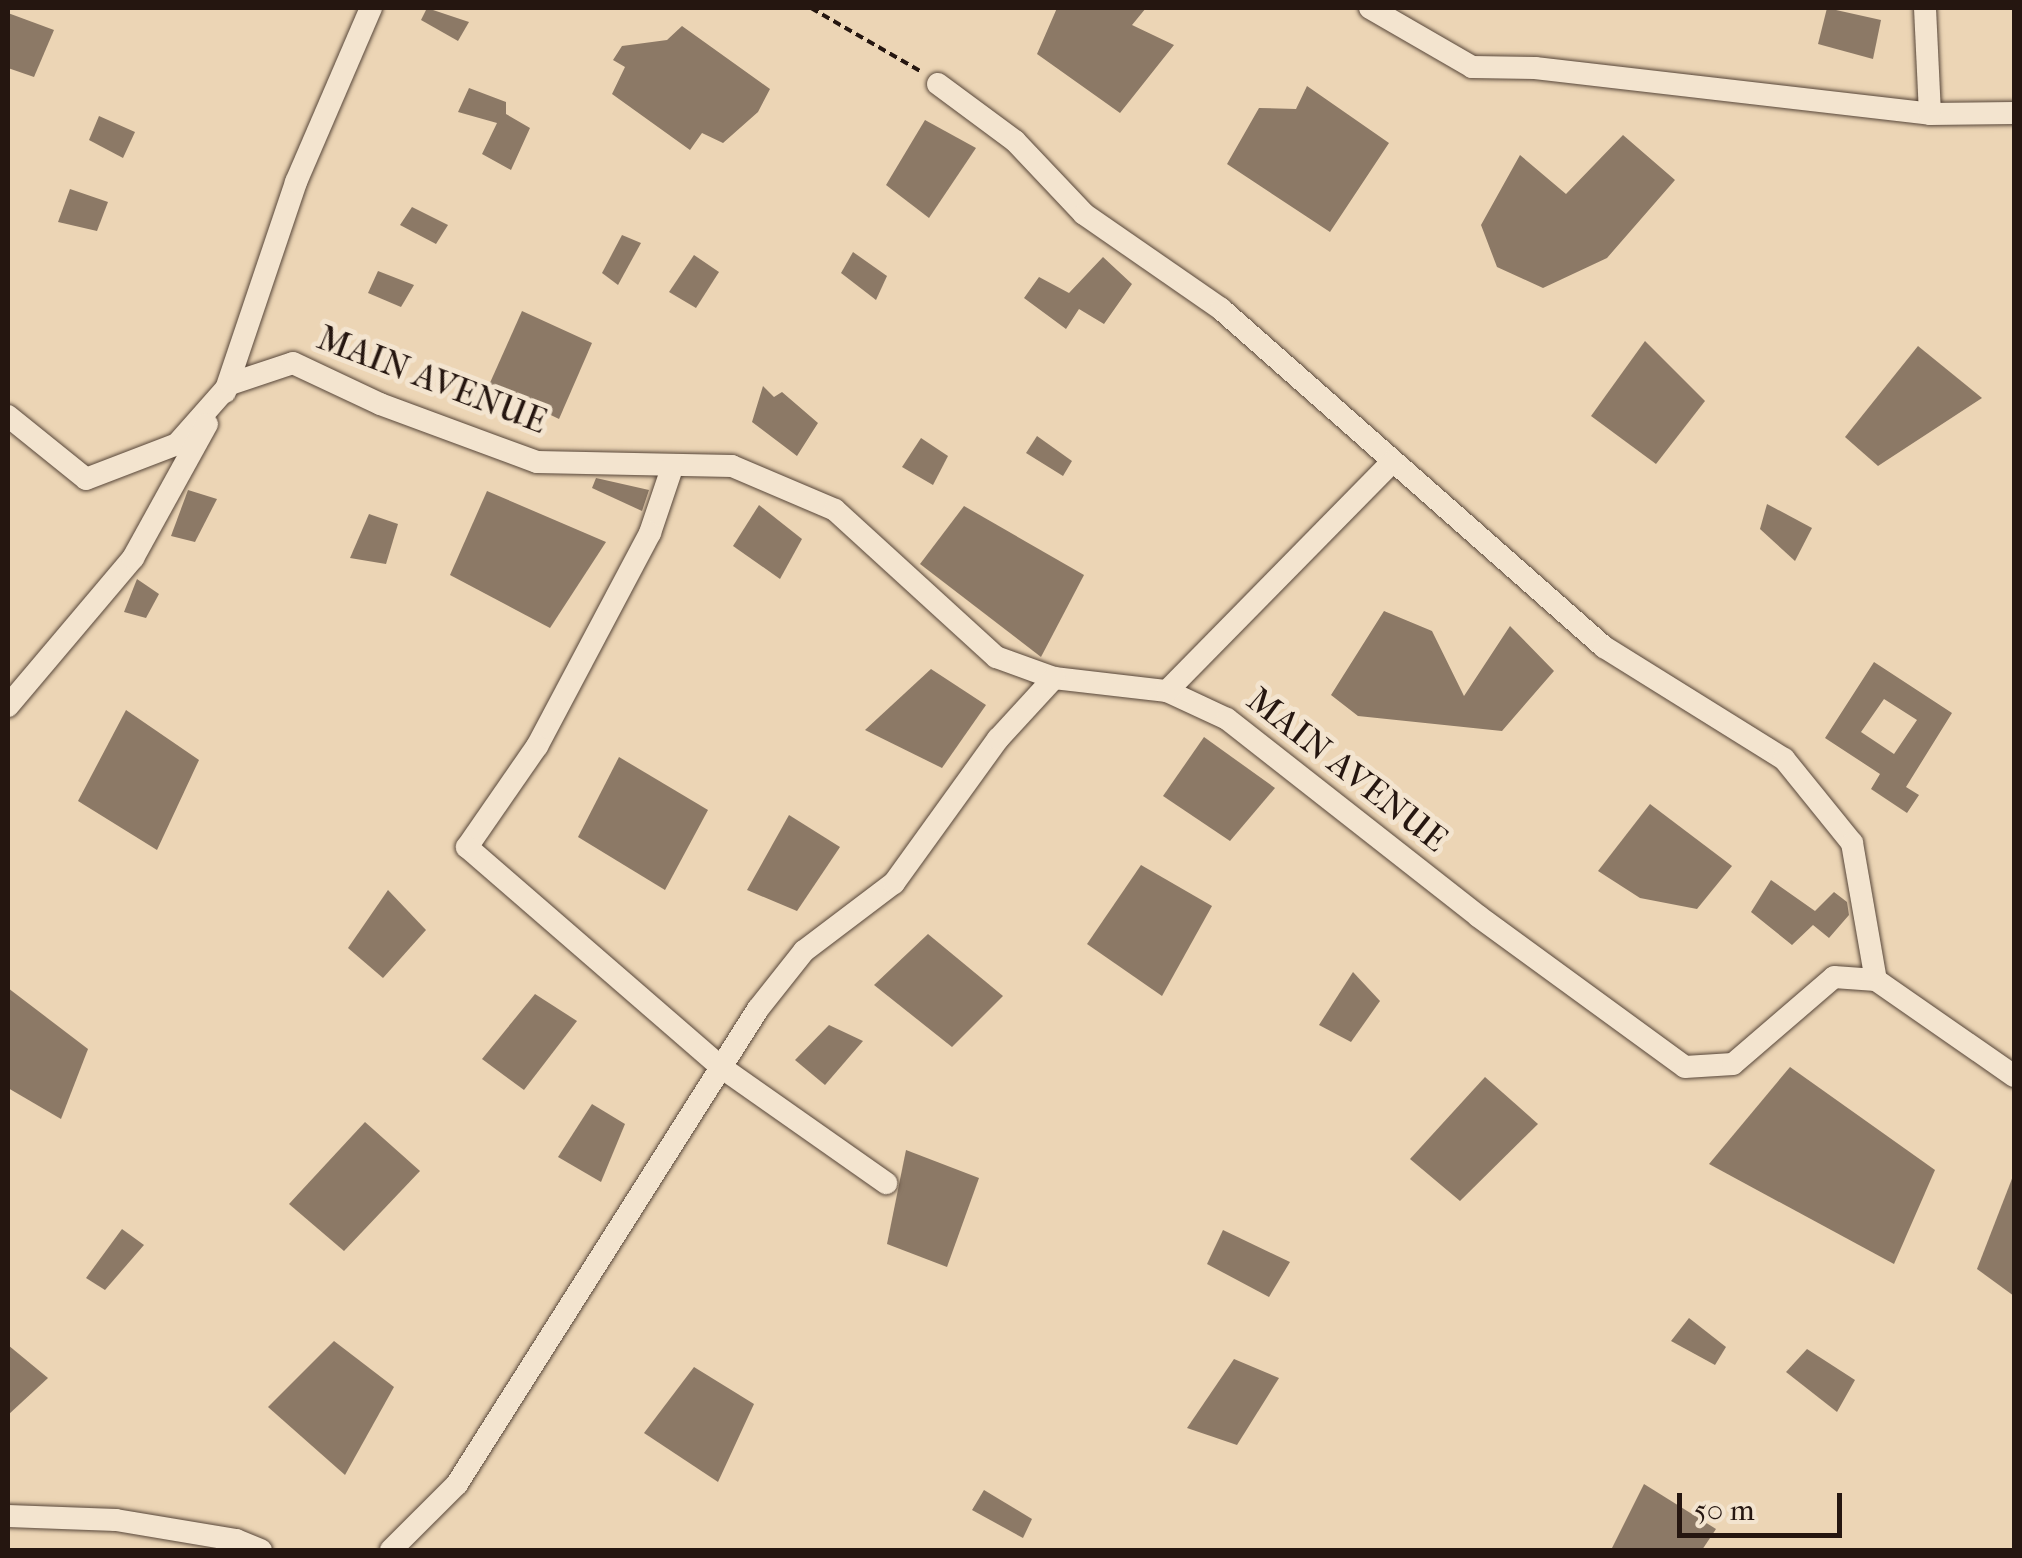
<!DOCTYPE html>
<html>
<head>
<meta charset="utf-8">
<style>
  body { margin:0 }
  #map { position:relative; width:2022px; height:1558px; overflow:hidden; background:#ecd5b5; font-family:"IM FELL French Canon",serif }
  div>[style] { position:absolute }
  .building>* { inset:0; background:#8c7966 }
  .path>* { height:4px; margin-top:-2px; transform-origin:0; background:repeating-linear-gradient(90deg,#251610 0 8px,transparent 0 13px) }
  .roads { filter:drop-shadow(0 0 2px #574639) drop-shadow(0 0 2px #574639) }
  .minor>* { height:22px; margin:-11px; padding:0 11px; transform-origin:11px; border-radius:11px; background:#f3e4cf }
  span { translate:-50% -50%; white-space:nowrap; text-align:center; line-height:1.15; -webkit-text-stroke:10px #f3e4cf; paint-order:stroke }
  .street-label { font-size:35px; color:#251610 }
  .frame { position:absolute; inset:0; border:10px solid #251610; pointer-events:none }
  .scale { position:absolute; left:1677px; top:1493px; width:165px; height:45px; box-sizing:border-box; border:5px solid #251610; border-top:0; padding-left:12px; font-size:30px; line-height:35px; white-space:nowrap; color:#251610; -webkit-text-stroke:8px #f3e4cf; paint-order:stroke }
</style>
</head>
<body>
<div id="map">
  <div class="building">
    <div style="clip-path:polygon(427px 8px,469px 22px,458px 41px,421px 20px)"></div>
    <div style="clip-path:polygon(1057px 8px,1146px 8px,1132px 25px,1174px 45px,1120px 113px,1037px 54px)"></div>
    <div style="clip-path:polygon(1827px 8px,1881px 20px,1873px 59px,1818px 44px)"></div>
    <div style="clip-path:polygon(8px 13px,54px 30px,34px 77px,8px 68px)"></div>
    <div style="clip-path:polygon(682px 26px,770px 89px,758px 112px,723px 143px,702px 133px,690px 150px,612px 94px,625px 67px,613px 60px,622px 46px,667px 40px)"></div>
    <div style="clip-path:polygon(1307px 86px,1389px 143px,1330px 232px,1227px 164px,1259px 108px,1296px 109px)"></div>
    <div style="clip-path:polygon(469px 88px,506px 102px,506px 114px,530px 128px,511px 170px,482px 154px,497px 123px,458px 112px)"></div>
    <div style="clip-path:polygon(99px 116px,135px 132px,123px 158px,89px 140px)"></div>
    <div style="clip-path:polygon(925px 120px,976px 148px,929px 218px,886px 185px)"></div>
    <div style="clip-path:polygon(1623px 135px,1675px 180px,1607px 258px,1543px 288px,1497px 267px,1481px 225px,1520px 155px,1566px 194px)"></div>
    <div style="clip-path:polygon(70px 189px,108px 202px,97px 231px,58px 222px)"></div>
    <div style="clip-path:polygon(412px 207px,448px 225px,436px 244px,400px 225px)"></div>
    <div style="clip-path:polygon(622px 235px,641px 243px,618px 285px,602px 273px)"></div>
    <div style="clip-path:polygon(853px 252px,887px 276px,876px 300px,841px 273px)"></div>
    <div style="clip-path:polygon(694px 255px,719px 272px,696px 308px,669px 292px)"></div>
    <div style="clip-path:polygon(1103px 257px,1132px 284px,1104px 324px,1079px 309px,1066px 329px,1024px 298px,1039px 277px,1069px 293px)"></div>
    <div style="clip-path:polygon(378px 271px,414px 285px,401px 307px,368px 293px)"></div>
    <div style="clip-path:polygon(522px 311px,592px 343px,559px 419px,489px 385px)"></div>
    <div style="clip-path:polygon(1645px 341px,1705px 401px,1656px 464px,1591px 416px)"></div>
    <div style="clip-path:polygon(1918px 346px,1982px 398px,1878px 466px,1845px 437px)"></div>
    <div style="clip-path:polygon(763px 386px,774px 397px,782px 392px,818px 423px,797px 456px,752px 422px)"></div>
    <div style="clip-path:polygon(1037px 436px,1072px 461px,1063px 476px,1026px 453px)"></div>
    <div style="clip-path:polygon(921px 438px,948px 456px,933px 485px,902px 467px)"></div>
    <div style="clip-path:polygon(596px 478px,649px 490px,642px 511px,592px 488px)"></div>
    <div style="clip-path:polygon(188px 490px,217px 499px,195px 542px,171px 536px)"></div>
    <div style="clip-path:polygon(487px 491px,606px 542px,550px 628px,450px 575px)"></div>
    <div style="clip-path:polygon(1767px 504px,1812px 528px,1795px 561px,1760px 529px)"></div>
    <div style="clip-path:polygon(759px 505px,802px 539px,780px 579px,733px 546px)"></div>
    <div style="clip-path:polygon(964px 506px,1084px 575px,1041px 657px,920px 564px)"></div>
    <div style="clip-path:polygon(369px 514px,398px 524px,386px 564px,350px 558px)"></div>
    <div style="clip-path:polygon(137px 579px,159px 594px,146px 618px,124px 612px)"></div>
    <div style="clip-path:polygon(1384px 611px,1432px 631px,1464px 696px,1510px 626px,1554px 671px,1502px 731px,1358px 716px,1331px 695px)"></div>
    <div style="clip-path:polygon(evenodd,1874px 662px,1952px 713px,1906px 787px,1919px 795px,1907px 813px,1871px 789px,1880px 774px,1825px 738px,1874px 662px,1884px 699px,1917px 720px,1894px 754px,1861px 732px,1884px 699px)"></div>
    <div style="clip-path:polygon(931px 669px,986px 705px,942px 768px,865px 730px)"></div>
    <div style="clip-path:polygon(126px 710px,199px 760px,157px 850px,78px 801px)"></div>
    <div style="clip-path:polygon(1204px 737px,1275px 788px,1230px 841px,1163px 796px)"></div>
    <div style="clip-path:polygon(619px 757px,708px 810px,665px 890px,578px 837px)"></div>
    <div style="clip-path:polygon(1650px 804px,1732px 866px,1697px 909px,1640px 898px,1598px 871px)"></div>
    <div style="clip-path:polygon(789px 815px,840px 847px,797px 911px,747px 890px)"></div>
    <div style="clip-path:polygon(1141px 865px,1212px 906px,1162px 996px,1087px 944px)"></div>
    <div style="clip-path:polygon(1771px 880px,1815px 911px,1834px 892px,1847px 902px,1849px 915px,1829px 938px,1813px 925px,1792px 945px,1751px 912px)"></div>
    <div style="clip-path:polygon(388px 890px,426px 930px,383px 978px,348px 948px)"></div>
    <div style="clip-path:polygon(928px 934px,1003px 996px,952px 1047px,874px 985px)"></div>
    <div style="clip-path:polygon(1353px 972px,1380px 1001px,1351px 1042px,1319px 1025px)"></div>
    <div style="clip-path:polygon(8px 988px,88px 1049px,61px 1119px,8px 1088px)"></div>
    <div style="clip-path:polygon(535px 994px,577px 1021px,524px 1090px,482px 1059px)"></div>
    <div style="clip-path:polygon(829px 1025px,863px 1041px,825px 1085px,795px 1060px)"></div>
    <div style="clip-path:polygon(1790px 1067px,1935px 1170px,1894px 1264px,1709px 1164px)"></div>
    <div style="clip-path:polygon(1485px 1077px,1538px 1124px,1460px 1201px,1410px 1159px)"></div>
    <div style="clip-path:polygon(592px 1104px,625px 1124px,601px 1182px,558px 1157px)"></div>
    <div style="clip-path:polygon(365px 1122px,420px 1171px,344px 1251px,289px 1204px)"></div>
    <div style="clip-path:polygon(906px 1150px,979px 1178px,947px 1267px,887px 1244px)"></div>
    <div style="clip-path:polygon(2013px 1176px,2014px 1176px,2014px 1296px,1977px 1269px)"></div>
    <div style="clip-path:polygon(122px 1229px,144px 1245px,105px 1290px,86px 1278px)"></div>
    <div style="clip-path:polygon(1223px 1230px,1290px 1262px,1269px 1297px,1207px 1264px)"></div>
    <div style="clip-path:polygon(1689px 1318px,1726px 1347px,1715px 1365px,1671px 1341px)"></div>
    <div style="clip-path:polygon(334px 1341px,394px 1387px,345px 1475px,268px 1407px)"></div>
    <div style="clip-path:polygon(8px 1345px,48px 1378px,8px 1415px)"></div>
    <div style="clip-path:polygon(1807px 1349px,1855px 1380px,1837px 1412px,1786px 1372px)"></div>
    <div style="clip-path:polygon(1234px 1359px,1279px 1378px,1237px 1445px,1187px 1428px)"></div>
    <div style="clip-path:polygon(694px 1367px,754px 1404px,718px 1482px,644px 1433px)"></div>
    <div style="clip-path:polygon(1644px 1484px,1716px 1529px,1702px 1550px,1611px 1550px)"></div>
    <div style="clip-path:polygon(984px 1490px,1032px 1519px,1023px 1538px,972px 1510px)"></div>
  </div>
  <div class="path">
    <div style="left:811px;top:8px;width:128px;rotate:30deg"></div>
  </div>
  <div class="roads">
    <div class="minor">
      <div style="left:1370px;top:8px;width:118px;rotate:30deg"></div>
      <div style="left:1472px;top:67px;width:63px;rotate:0.9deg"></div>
      <div style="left:1535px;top:68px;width:398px;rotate:6.6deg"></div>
      <div style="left:1930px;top:114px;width:84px;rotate:-0.7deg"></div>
      <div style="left:1925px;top:8px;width:106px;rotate:87.3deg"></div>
      <div style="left:938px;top:84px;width:96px;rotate:36.5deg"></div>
      <div style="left:1015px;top:141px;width:100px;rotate:46.6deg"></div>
      <div style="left:1084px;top:214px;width:167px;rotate:34.7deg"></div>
      <div style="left:1221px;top:309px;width:511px;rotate:41.43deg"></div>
      <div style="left:1604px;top:647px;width:212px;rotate:31.9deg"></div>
      <div style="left:1784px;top:759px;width:108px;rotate:51deg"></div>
      <div style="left:1852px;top:843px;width:139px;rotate:80.1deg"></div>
      <div style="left:225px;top:392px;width:222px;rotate:-71.3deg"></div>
      <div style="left:296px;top:182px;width:189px;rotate:-66.7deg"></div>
      <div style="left:8px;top:416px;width:100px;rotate:38.9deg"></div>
      <div style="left:86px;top:479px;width:97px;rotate:-21deg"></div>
      <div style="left:177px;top:444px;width:80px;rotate:-48.5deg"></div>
      <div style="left:230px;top:384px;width:66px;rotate:-18.4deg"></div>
      <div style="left:293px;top:363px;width:96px;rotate:25.2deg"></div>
      <div style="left:380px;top:404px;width:167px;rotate:20.3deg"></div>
      <div style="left:537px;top:462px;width:195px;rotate:1.2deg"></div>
      <div style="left:732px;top:466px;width:112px;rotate:23.1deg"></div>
      <div style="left:835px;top:510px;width:218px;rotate:42.4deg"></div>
      <div style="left:996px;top:657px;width:62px;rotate:19.9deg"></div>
      <div style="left:1054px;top:678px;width:114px;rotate:6.6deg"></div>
      <div style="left:1167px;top:691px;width:66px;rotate:25deg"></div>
      <div style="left:1227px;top:719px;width:319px;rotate:38.1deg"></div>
      <div style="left:1478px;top:916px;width:256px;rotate:36.1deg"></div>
      <div style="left:1685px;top:1067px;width:48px;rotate:-3.6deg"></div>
      <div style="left:1733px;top:1064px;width:133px;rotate:-40.7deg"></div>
      <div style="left:1834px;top:977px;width:42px;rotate:4.1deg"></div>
      <div style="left:1876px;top:980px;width:168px;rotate:34.8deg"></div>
      <div style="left:673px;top:465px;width:72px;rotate:108.7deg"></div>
      <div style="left:650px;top:533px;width:241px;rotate:117.9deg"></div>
      <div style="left:537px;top:746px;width:123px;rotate:124.7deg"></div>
      <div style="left:467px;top:847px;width:336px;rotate:40.9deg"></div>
      <div style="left:721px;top:1067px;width:202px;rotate:35.1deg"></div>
      <div style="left:1167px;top:691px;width:321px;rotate:-45.5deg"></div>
      <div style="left:8px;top:706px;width:194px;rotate:-49.8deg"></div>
      <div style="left:133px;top:558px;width:153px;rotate:-61.1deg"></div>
      <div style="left:8px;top:1516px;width:108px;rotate:2.1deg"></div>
      <div style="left:116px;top:1520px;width:122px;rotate:9.5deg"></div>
      <div style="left:236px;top:1540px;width:27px;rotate:22deg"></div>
      <div style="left:391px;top:1550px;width:93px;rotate:-45deg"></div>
      <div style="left:457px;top:1484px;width:562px;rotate:-57.64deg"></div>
      <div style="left:758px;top:1009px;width:74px;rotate:-51.6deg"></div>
      <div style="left:804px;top:951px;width:113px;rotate:-37.1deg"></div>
      <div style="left:894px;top:883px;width:178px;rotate:-54.2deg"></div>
      <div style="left:998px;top:739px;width:83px;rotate:-47.4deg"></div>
    </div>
  </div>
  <div class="street-label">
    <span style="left:432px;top:380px;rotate:21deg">MAIN AVENUE</span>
    <span style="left:1347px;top:770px;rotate:38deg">MAIN AVENUE</span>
  </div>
  <div class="frame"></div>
  <div class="scale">50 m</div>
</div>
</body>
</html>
